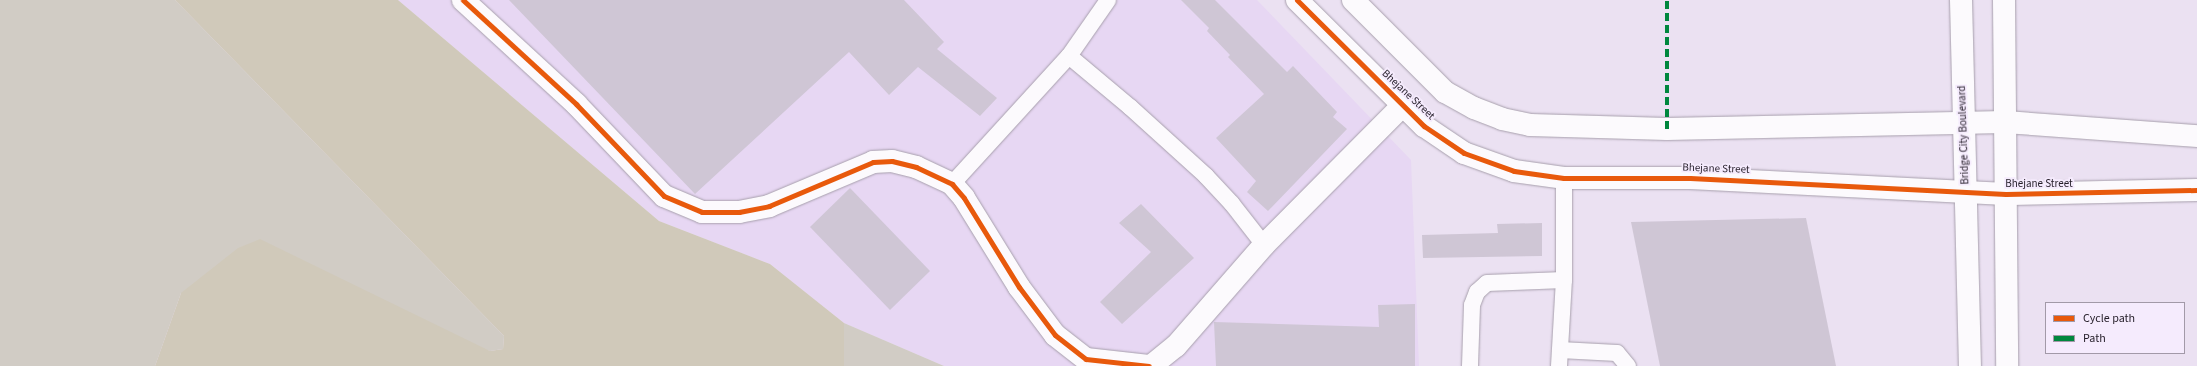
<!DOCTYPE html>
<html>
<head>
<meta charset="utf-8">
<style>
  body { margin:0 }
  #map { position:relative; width:2197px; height:366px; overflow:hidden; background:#ebe1f2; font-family:"Source Sans 3",sans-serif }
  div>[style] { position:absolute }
  .built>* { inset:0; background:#e7d7f3 }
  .green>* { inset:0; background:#d1ccc5 }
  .forest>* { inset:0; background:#d0c9ba }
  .building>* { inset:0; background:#cfc6d5 }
  .roads { filter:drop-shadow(0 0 1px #a79fac) drop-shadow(0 0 1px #a79fac) }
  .service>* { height:16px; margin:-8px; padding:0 8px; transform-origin:8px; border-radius:8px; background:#fcfafd }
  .minor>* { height:22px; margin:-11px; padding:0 11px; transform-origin:11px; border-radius:11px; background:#fcfafd }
  .tertiary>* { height:22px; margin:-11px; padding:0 11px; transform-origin:11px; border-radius:11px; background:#fcfafd }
  .quiet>* { height:4px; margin-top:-2px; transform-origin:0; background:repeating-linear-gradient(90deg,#00873e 0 8px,transparent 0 12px) }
  .cycleway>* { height:5px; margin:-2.5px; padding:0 2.5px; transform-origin:2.5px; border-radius:2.5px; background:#e8590c }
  span { translate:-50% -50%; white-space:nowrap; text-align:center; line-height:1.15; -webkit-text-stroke:3.5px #f5ebfd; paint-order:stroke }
  .street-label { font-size:11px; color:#251e29 }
  .legend { position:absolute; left:2045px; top:302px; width:140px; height:52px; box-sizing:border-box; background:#f5ebfd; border:1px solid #a299a8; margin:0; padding:5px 7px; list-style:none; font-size:12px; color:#251e29 }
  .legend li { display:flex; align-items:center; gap:8px; height:20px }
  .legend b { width:20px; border:1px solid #a299a8 }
</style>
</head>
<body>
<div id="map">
  <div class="built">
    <div style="clip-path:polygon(398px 0,1257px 0,1411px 160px,1419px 366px,944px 366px,844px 323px,770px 264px,659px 221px)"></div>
  </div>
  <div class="green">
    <div style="clip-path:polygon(0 0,175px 0,504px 336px,503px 349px,490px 351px,181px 293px,155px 366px,0 366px)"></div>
    <div style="clip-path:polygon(844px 323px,944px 366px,844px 366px)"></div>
  </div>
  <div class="forest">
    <div style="clip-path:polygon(175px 0,398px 0,659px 221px,770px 264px,844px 323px,844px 366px,155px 366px,181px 293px,238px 248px,260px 239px,490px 351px,503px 349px,504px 336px)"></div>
  </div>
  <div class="building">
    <div style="clip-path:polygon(509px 0,904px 0,944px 42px,937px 49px,997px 98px,980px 116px,918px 67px,889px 95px,849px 52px,695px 194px)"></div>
    <div style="clip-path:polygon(1181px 0,1215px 0,1287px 72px,1293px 66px,1337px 112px,1333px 117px,1347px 129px,1268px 211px,1247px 192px,1256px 181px,1216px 138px,1264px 94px,1228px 57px,1230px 55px,1207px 31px,1209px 28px)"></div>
    <div style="clip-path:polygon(850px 188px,930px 271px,890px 310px,810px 227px)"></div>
    <div style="clip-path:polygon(1141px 204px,1194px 258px,1122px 324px,1100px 302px,1151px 252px,1119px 223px)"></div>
    <div style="clip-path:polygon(1806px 218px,1836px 366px,1660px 366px,1631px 222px)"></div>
    <div style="clip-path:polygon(1542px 223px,1542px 256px,1423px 258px,1422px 235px,1498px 233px,1497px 224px)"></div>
    <div style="clip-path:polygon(1415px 304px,1415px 366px,1216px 366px,1214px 322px,1379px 327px,1378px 305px)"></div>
  </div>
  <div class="roads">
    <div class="service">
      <div style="left:1069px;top:56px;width:80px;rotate:39.9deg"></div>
      <div style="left:1130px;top:107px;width:103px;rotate:42.2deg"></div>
      <div style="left:1206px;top:176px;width:38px;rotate:47deg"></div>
      <div style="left:1232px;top:204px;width:52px;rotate:52deg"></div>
      <div style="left:952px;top:184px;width:173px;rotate:-47.6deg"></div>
      <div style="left:1069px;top:56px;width:68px;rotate:-55.1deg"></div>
      <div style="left:1560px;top:350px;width:57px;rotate:3deg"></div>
      <div style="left:1617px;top:353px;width:17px;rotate:50deg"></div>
      <div style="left:1470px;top:366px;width:61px;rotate:-88.1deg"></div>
      <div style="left:1472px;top:305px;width:14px;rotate:-69deg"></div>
      <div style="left:1477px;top:292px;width:13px;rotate:-42deg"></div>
      <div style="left:1487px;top:283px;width:77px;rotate:-2.2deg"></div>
      <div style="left:1559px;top:366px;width:86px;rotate:-86.7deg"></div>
      <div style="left:1564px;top:280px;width:102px;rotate:-90deg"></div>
    </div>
    <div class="minor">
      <div style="left:463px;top:0;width:154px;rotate:42.6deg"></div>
      <div style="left:576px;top:104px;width:127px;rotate:46.3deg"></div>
      <div style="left:664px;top:196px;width:41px;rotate:22.8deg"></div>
      <div style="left:702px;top:212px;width:37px"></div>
      <div style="left:739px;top:212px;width:31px;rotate:-11deg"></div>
      <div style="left:769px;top:206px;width:113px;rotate:-22.9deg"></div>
      <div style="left:873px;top:162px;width:19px;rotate:-3deg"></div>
      <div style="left:892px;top:161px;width:25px;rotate:14deg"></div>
      <div style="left:916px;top:167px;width:40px;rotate:25deg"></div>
      <div style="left:952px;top:184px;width:18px;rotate:49deg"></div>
      <div style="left:964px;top:198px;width:105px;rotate:58.3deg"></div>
      <div style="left:1019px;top:287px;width:60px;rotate:53.1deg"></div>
      <div style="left:1055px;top:335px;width:39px;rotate:38deg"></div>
      <div style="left:1086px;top:359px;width:63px;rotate:6.3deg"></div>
      <div style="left:1151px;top:366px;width:32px;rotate:-39deg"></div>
      <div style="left:1176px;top:346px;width:134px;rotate:-48.9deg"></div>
      <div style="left:1264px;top:245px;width:197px;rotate:-45.2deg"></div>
    </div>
    <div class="tertiary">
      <div style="left:1297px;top:0;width:179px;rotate:44.8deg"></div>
      <div style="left:1424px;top:126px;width:48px;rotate:34deg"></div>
      <div style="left:1464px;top:153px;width:53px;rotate:19.8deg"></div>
      <div style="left:1514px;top:171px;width:50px;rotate:8deg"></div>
      <div style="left:1564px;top:178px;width:126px"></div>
      <div style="left:1690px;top:178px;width:316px;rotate:2.9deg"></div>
      <div style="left:2006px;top:194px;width:191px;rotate:-1.2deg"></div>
      <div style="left:1353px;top:0;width:130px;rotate:45deg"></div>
      <div style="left:1445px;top:92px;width:33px;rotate:29deg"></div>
      <div style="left:1474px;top:108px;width:30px;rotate:21deg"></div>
      <div style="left:1502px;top:119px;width:29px;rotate:12deg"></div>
      <div style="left:1530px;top:125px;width:137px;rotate:1.7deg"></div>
      <div style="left:1667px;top:129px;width:338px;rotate:-1.2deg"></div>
      <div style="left:2005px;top:122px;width:193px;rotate:4.2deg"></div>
      <div style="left:1961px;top:0;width:366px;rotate:88.6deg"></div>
      <div style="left:2004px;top:0;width:366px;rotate:89.5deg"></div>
    </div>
  </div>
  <div class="quiet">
    <div style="left:1667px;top:129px;width:129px;rotate:-90deg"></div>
  </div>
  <div class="cycleway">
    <div style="left:463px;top:0;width:154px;rotate:42.6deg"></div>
    <div style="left:576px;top:104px;width:127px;rotate:46.3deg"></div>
    <div style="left:664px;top:196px;width:41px;rotate:22.8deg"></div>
    <div style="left:702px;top:212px;width:37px"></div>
    <div style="left:739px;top:212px;width:31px;rotate:-11deg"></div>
    <div style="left:769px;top:206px;width:113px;rotate:-22.9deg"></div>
    <div style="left:873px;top:162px;width:19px;rotate:-3deg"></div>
    <div style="left:892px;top:161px;width:25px;rotate:14deg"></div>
    <div style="left:916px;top:167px;width:40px;rotate:25deg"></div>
    <div style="left:952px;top:184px;width:18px;rotate:49deg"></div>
    <div style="left:964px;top:198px;width:105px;rotate:58.3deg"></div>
    <div style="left:1019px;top:287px;width:60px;rotate:53.1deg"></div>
    <div style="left:1055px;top:335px;width:39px;rotate:38deg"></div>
    <div style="left:1086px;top:359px;width:63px;rotate:6.3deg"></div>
    <div style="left:1297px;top:0;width:179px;rotate:44.8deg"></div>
    <div style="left:1424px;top:126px;width:48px;rotate:34deg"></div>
    <div style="left:1464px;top:153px;width:53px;rotate:19.8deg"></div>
    <div style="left:1514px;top:171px;width:50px;rotate:8deg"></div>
    <div style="left:1564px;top:178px;width:126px"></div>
    <div style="left:1690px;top:178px;width:316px;rotate:2.9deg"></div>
    <div style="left:2006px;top:194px;width:191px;rotate:-1.2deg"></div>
  </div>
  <div class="street-label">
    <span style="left:1408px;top:95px;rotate:43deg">Bhejane Street</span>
    <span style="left:1964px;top:135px;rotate:-92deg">Bridge City Boulevard</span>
    <span style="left:1716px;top:169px;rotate:2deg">Bhejane Street</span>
    <span style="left:2039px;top:184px">Bhejane Street</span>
  </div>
  <ul class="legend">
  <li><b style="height:5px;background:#e8590c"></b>Cycle path</li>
  <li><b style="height:5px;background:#00873e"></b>Path</li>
  </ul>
</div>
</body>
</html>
